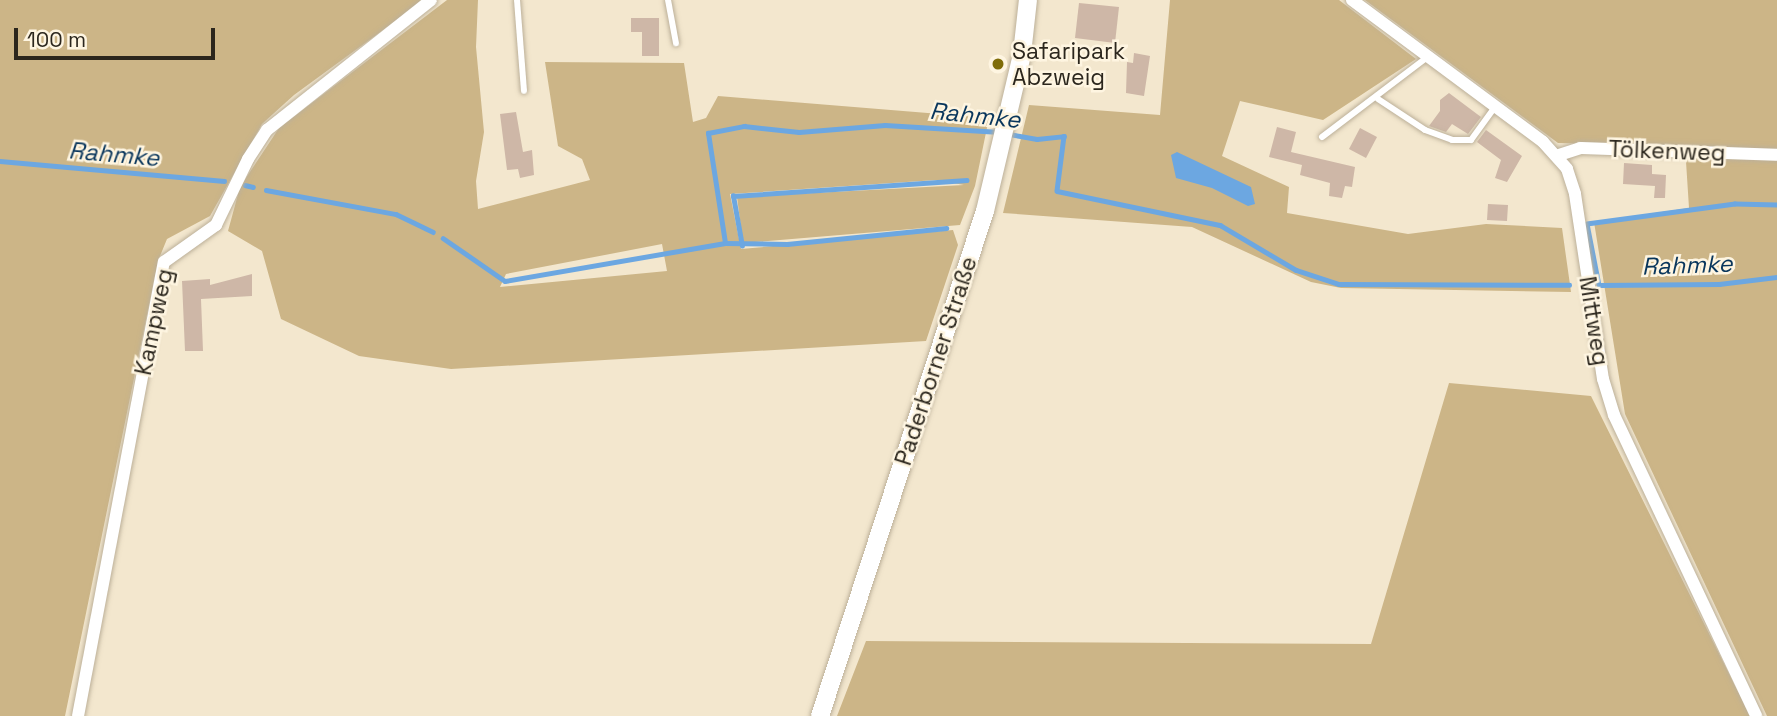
<!DOCTYPE html>
<html>
<head>
<meta charset="utf-8">
<style>
  body { margin:0 }
  #map { position:relative; width:1777px; height:716px; overflow:hidden; background:#f3e7ce; font-family:"Space Grotesk",sans-serif }
  div>[style] { position:absolute }
  .green>* { inset:0; background:#ccb587 }
  .water>* { inset:0; background:#6ca7e1 }
  .stream>* { height:4.5px; margin:-2.25px; padding:0 2.25px; transform-origin:2.25px; border-radius:2.25px; background:#6ca7e1 }
  .building>* { inset:0; background:#ceb7a7 }
  .roads { filter:drop-shadow(0 0 2px #bcb099) drop-shadow(0 0 2px #bcb099) }
  .service>* { height:6px; margin:-3px; padding:0 3px; transform-origin:3px; border-radius:3px; background:#fff }
  .minor>* { height:12px; margin:-6px; padding:0 6px; transform-origin:6px; border-radius:6px; background:#fff }
  .secondary>* { height:18px; margin:-9px; padding:0 9px; transform-origin:9px; border-radius:9px; background:#fff }
  .dots>* { width:19px; height:19px; translate:-50% -50%; box-sizing:border-box; border:4px solid #fef5e1; border-radius:50% }
  span { translate:-50% -50%; white-space:nowrap; text-align:center; line-height:1.15; -webkit-text-stroke:5px #fef5e1; paint-order:stroke }
  .poi-label { font-size:23px; color:#2b261d }
  .left { translate:0 -50%; text-align:left }
  .street-label { font-size:23px; color:#2b261d }
  .water-label { font-size:24px; color:#09365c; font-style:italic }
  .scale { position:absolute; left:14px; top:28px; width:201px; height:32px; box-sizing:border-box; border:4px solid #2b261d; border-top:0; padding-left:9px; font-size:21px; line-height:24px; white-space:nowrap; color:#2b261d; -webkit-text-stroke:5px #fef5e1; paint-order:stroke }
</style>
</head>
<body>
<div id="map">
  <div class="green">
    <div style="clip-path:polygon(0 0,424px 0,294px 95px,262px 124px,210px 216px,167px 239px,158px 261px,65px 716px,0 716px)"></div>
    <div style="clip-path:polygon(evenodd,447px 0,478px 0,476px 47px,484px 132px,476px 181px,478px 209px,590px 180px,582px 159px,558px 146px,545px 62px,684px 63px,693px 122px,706px 118px,718px 96px,989px 118px,975px 186px,960px 225px,743px 243px,737px 197px,964px 185px,936px 180px,730px 194px,741px 249px,953px 230px,958px 245px,926px 341px,451px 369px,359px 356px,281px 319px,262px 251px,228px 231px,240px 187px,279px 128px,447px 0,662px 244px,667px 271px,500px 287px,506px 274px,662px 244px)"></div>
    <div style="clip-path:polygon(1170px 0,1339px 0,1416px 59px,1323px 120px,1240px 101px,1222px 156px,1289px 187px,1287px 213px,1408px 234px,1486px 224px,1562px 228px,1571px 292px,1341px 288px,1311px 282px,1192px 227px,1003px 213px,1029px 105px,1160px 115px)"></div>
    <div style="clip-path:polygon(1365px 0,1777px 0,1777px 716px,1767px 716px,1625px 414px,1594px 222px,1689px 208px,1685px 146px,1558px 143px)"></div>
    <div style="clip-path:polygon(1449px 383px,1591px 396px,1750px 716px,837px 716px,866px 641px,1371px 644px)"></div>
  </div>
  <div class="water">
    <div style="clip-path:polygon(1177px 152px,1251px 187px,1255px 204px,1248px 206px,1212px 188px,1176px 178px,1171px 155px)"></div>
  </div>
  <div class="stream">
    <div style="left:1009px;top:134px;width:28px;rotate:10deg"></div>
    <div style="left:1037px;top:139px;width:27px;rotate:-6deg"></div>
    <div style="left:1064px;top:136px;width:55px;rotate:97.3deg"></div>
    <div style="left:1057px;top:191px;width:167px;rotate:11.8deg"></div>
    <div style="left:1220px;top:225px;width:88px;rotate:30.6deg"></div>
    <div style="left:1296px;top:270px;width:45px;rotate:18deg"></div>
    <div style="left:1339px;top:284px;width:230px;rotate:0.2deg"></div>
    <div style="left:0;top:161px;width:225px;rotate:5.1deg"></div>
    <div style="left:245px;top:185px;width:8px;rotate:14deg"></div>
    <div style="left:266px;top:190px;width:132px;rotate:10.5deg"></div>
    <div style="left:396px;top:214px;width:41px;rotate:25.9deg"></div>
    <div style="left:1777px;top:205px;width:42px;rotate:-178.6deg"></div>
    <div style="left:1735px;top:204px;width:149px;rotate:172.3deg"></div>
    <div style="left:1587px;top:224px;width:62px;rotate:78.9deg"></div>
    <div style="left:1599px;top:285px;width:120px;rotate:-0.5deg"></div>
    <div style="left:1719px;top:284px;width:58px;rotate:-6.9deg"></div>
    <div style="left:443px;top:238px;width:75px;rotate:34.7deg"></div>
    <div style="left:505px;top:281px;width:223px;rotate:-9.8deg"></div>
    <div style="left:725px;top:243px;width:111px;rotate:-98.8deg"></div>
    <div style="left:708px;top:133px;width:37px;rotate:-11deg"></div>
    <div style="left:744px;top:126px;width:55px;rotate:6.2deg"></div>
    <div style="left:799px;top:132px;width:86px;rotate:-4.7deg"></div>
    <div style="left:885px;top:125px;width:115px;rotate:3.5deg"></div>
    <div style="left:725px;top:243px;width:62px;rotate:0.9deg"></div>
    <div style="left:787px;top:244px;width:160px;rotate:-5.7deg"></div>
    <div style="left:742px;top:246px;width:51px;rotate:-100.2deg"></div>
    <div style="left:733px;top:196px;width:234px;rotate:-3.9deg"></div>
  </div>
  <div class="building">
    <div style="clip-path:polygon(1079px 3px,1119px 7px,1115px 43px,1075px 38px)"></div>
    <div style="clip-path:polygon(631px 18px,659px 18px,659px 56px,642px 56px,642px 32px,631px 32px)"></div>
    <div style="clip-path:polygon(1134px 53px,1150px 56px,1144px 96px,1126px 93px,1127px 62px,1133px 63px)"></div>
    <div style="clip-path:polygon(1449px 93px,1481px 117px,1468px 134px,1452px 124px,1446px 132px,1429px 126px,1440px 111px,1440px 100px)"></div>
    <div style="clip-path:polygon(516px 112px,523px 152px,532px 150px,534px 175px,520px 178px,518px 169px,507px 170px,500px 114px)"></div>
    <div style="clip-path:polygon(1277px 127px,1296px 132px,1291px 152px,1355px 167px,1352px 187px,1345px 186px,1342px 198px,1329px 196px,1330px 183px,1300px 175px,1302px 165px,1269px 157px)"></div>
    <div style="clip-path:polygon(1360px 128px,1377px 137px,1366px 158px,1349px 149px)"></div>
    <div style="clip-path:polygon(1486px 130px,1522px 156px,1507px 182px,1495px 178px,1501px 160px,1477px 142px)"></div>
    <div style="clip-path:polygon(1624px 163px,1652px 165px,1652px 174px,1666px 175px,1665px 198px,1654px 198px,1655px 186px,1623px 184px)"></div>
    <div style="clip-path:polygon(1488px 204px,1508px 205px,1507px 221px,1487px 220px)"></div>
    <div style="clip-path:polygon(252px 274px,252px 296px,201px 299px,203px 351px,185px 351px,182px 281px,210px 279px,210px 285px)"></div>
  </div>
  <div class="roads">
    <div class="service">
      <div style="left:517px;top:0;width:91px;rotate:85.6deg"></div>
      <div style="left:668px;top:0;width:44px;rotate:79.5deg"></div>
      <div style="left:1378px;top:99px;width:56px;rotate:33.4deg"></div>
      <div style="left:1425px;top:130px;width:29px;rotate:20deg"></div>
      <div style="left:1452px;top:140px;width:19px"></div>
      <div style="left:1471px;top:140px;width:41px;rotate:-54deg"></div>
      <div style="left:1322px;top:137px;width:131px;rotate:-37.2deg"></div>
    </div>
    <div class="minor">
      <div style="left:1352px;top:0;width:238px;rotate:36.6deg"></div>
      <div style="left:1543px;top:142px;width:36px;rotate:48deg"></div>
      <div style="left:1567px;top:169px;width:26px;rotate:72deg"></div>
      <div style="left:1575px;top:194px;width:187px;rotate:81.4deg"></div>
      <div style="left:1603px;top:379px;width:38px;rotate:73deg"></div>
      <div style="left:1614px;top:415px;width:333px;rotate:64.7deg"></div>
      <div style="left:1559px;top:155px;width:22px;rotate:-18deg"></div>
      <div style="left:1580px;top:148px;width:197px;rotate:2deg"></div>
      <div style="left:78px;top:716px;width:462px;rotate:-79.3deg"></div>
      <div style="left:164px;top:262px;width:64px;rotate:-35.4deg"></div>
      <div style="left:216px;top:225px;width:73px;rotate:-64.1deg"></div>
      <div style="left:248px;top:159px;width:35px;rotate:-57deg"></div>
      <div style="left:267px;top:130px;width:209px;rotate:-38.4deg"></div>
    </div>
    <div class="secondary">
      <div style="left:820px;top:716px;width:531px;rotate:-71.91deg"></div>
      <div style="left:985px;top:211px;width:161px;rotate:-76.7deg"></div>
      <div style="left:1022px;top:54px;width:54px;rotate:-83.7deg"></div>
    </div>
  </div>
  <div class="dots">
    <div style="left:998px;top:64px;background:#7f6c07"></div>
  </div>
  <div class="poi-label">
    <span class="left" style="left:1012px;top:64px">Safaripark<br>Abzweig</span>
  </div>
  <div class="street-label">
    <span style="left:1667px;top:151px;rotate:2deg">Tölkenweg</span>
    <span style="left:1594px;top:321px;rotate:81deg">Mittweg</span>
    <span style="left:154px;top:322px;rotate:-78deg">Kampweg</span>
    <span style="left:936px;top:361px;rotate:-72deg">Paderborner Straße</span>
  </div>
  <div class="water-label">
    <span style="left:975px;top:115px;rotate:6deg">Rahmke</span>
    <span style="left:114px;top:154px;rotate:5deg">Rahmke</span>
    <span style="left:1687px;top:265px;rotate:-2deg">Rahmke</span>
  </div>
  <div class="scale">100 m</div>
</div>
</body>
</html>
